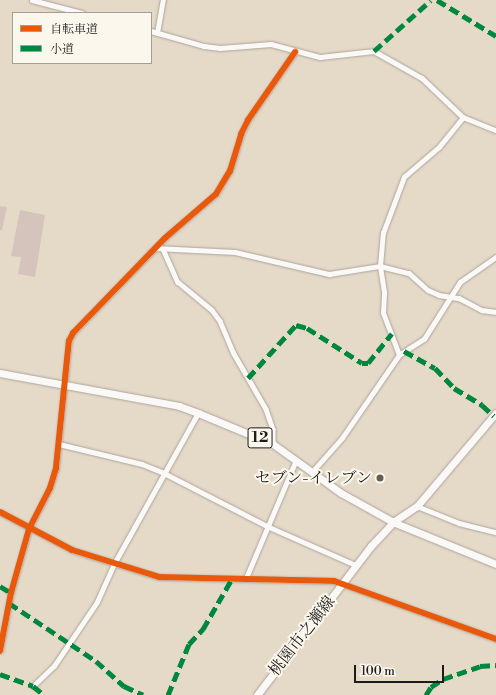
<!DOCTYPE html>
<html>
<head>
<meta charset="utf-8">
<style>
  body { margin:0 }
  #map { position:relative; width:496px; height:695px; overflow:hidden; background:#e5d9c8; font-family:"Libre Bodoni","Noto Serif JP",serif }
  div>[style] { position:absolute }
  .building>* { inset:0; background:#d5c4bc }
  .roads { filter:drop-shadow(0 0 1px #aca59a) drop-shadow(0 0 1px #aca59a) }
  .street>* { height:4.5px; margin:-2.25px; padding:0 2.25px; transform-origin:2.25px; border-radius:2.25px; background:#fbf9f7 }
  .secondary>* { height:7px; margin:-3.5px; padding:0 3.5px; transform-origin:3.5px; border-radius:3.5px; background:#fbf9f7 }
  .primary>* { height:7px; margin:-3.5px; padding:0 3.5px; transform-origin:3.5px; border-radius:3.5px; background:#fbf9f7 }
  .quiet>* { height:5px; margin-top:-2.5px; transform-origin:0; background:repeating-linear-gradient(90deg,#00873e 0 10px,transparent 0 15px) }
  .cycleway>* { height:6px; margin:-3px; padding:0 3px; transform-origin:3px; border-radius:3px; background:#e8590c }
  .dots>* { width:11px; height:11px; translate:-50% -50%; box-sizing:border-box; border:2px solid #fbf7ec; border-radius:50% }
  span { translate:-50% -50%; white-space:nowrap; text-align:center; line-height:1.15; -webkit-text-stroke:4px #fbf7ec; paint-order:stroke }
  .shield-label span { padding:1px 3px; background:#fbf7ec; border:1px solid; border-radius:3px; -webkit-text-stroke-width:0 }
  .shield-label { font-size:15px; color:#1c1c1c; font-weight:700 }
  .poi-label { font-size:16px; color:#1c1c1c }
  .right { translate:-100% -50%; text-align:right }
  .street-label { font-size:16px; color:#1c1c1c }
  .legend { position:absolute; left:12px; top:12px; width:140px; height:52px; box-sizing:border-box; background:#fbf7ec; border:1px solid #a29f99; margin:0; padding:5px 7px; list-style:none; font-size:12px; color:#1c1c1c }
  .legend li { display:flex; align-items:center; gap:8px; height:20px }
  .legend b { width:20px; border:1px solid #a29f99 }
  .scale { position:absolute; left:354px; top:665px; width:90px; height:18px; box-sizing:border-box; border:2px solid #1c1c1c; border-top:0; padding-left:5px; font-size:12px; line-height:14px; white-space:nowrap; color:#1c1c1c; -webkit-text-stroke:3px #fbf7ec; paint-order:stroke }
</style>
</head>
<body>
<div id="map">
  <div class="building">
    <div style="clip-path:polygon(0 206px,7px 207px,2px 230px,0 230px)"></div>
    <div style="clip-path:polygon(20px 210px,45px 215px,35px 277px,18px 274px,21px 257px,11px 256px)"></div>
  </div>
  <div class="roads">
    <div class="street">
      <div style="left:32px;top:0;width:52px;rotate:14.6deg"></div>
      <div style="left:151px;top:31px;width:55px;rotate:15.8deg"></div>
      <div style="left:204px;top:46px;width:16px;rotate:7deg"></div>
      <div style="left:220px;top:48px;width:51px;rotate:-4.5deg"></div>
      <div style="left:271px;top:44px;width:51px;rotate:14.9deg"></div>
      <div style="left:320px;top:57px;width:54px;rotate:-6.3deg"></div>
      <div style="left:374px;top:51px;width:55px;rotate:29.4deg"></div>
      <div style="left:422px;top:78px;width:57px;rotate:43.6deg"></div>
      <div style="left:463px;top:117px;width:35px;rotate:22deg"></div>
      <div style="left:157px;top:33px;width:34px;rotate:-80deg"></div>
      <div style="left:155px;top:248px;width:80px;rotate:2.9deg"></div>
      <div style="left:235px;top:252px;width:97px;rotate:13.2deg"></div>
      <div style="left:329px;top:274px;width:52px;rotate:-8.9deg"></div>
      <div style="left:380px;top:266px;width:30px;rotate:14deg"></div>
      <div style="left:409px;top:273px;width:25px;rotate:42deg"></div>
      <div style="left:428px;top:290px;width:12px;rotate:24deg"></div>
      <div style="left:439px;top:295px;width:20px;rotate:9deg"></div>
      <div style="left:459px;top:298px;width:26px;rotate:28deg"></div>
      <div style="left:482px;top:310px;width:14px;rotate:8deg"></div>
      <div style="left:163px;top:249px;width:36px;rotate:66deg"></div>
      <div style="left:178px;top:282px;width:44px;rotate:39.5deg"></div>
      <div style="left:212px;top:310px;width:14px;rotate:54deg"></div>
      <div style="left:220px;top:321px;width:34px;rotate:67deg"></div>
      <div style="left:233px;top:352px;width:66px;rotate:59.9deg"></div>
      <div style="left:266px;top:409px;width:21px;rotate:71deg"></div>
      <div style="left:273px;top:429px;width:15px;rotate:90deg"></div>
      <div style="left:399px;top:355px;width:45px;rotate:-110.9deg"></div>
      <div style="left:383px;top:313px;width:21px;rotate:-87deg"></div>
      <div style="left:384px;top:292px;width:26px;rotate:-99deg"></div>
      <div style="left:380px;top:266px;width:33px;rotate:-85deg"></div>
      <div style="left:383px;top:233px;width:60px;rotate:-69.4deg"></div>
      <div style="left:404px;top:177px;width:46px;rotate:-40.6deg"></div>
      <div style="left:439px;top:147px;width:38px;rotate:-51deg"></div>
      <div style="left:59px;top:444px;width:85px;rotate:13.5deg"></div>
      <div style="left:142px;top:464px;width:24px;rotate:22deg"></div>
      <div style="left:164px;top:473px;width:116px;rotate:27.2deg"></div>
      <div style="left:267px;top:526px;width:97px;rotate:23.7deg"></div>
      <div style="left:312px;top:472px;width:45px;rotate:-48.6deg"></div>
      <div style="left:342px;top:438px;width:101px;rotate:-55.5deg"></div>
      <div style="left:399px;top:355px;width:30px;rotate:-33deg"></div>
      <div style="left:424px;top:339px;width:67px;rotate:-57.7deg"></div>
      <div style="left:460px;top:282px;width:44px;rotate:-34.8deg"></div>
      <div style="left:417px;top:506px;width:45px;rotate:22deg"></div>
      <div style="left:459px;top:523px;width:38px;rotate:14deg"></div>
      <div style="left:0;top:512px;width:81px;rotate:27.8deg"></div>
      <div style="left:72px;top:550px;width:91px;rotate:17.2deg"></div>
      <div style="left:159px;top:577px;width:175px;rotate:1.3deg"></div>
      <div style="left:334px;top:581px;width:172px;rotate:19.7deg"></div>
      <div style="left:246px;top:578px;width:128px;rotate:-67deg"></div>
      <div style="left:0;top:651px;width:59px;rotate:-79.3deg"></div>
      <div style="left:11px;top:593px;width:66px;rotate:-74.3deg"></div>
      <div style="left:29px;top:529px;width:46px;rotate:-62.9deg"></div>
      <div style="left:50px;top:488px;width:21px;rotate:-73deg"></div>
      <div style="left:56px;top:468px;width:128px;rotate:-84.2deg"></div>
      <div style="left:69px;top:341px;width:9px;rotate:-63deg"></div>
      <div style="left:73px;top:333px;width:132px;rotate:-45.9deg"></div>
      <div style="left:165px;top:238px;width:67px;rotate:-40.8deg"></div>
      <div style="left:216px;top:194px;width:27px;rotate:-59deg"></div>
      <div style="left:230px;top:171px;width:39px;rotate:-73deg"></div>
      <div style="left:241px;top:134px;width:16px;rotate:-63deg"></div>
      <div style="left:248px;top:120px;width:83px;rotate:-55.3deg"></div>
      <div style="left:33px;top:686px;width:29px;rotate:-44deg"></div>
      <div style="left:54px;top:666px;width:77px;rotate:-56.1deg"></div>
      <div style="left:97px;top:602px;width:42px;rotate:-65.9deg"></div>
      <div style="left:114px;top:564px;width:173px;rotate:-60.9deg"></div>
    </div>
    <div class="secondary">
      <div style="left:257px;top:695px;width:188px;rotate:-52.6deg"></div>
      <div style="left:371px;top:546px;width:33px;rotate:-47deg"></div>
      <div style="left:393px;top:522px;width:29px;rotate:-34deg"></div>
      <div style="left:417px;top:506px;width:122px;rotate:-49.7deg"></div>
    </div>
    <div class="primary">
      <div style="left:0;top:373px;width:182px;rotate:10.4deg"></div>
      <div style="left:179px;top:406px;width:20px;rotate:20deg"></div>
      <div style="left:198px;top:413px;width:81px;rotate:22.5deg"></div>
      <div style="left:273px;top:444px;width:84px;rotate:35.8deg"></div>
      <div style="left:341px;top:493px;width:60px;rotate:29.1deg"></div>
      <div style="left:393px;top:522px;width:111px;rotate:22.2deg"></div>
    </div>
  </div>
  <div class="quiet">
    <div style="left:437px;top:0;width:69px;rotate:31.4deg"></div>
    <div style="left:374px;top:51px;width:76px;rotate:-41.8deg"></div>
    <div style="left:404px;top:351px;width:35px;rotate:29deg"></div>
    <div style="left:435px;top:368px;width:28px;rotate:46deg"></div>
    <div style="left:454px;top:388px;width:33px;rotate:31deg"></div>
    <div style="left:482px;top:405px;width:16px;rotate:43deg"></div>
    <div style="left:248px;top:378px;width:72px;rotate:-47.8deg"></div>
    <div style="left:296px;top:325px;width:11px;rotate:15deg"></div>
    <div style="left:307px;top:328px;width:65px;rotate:32.5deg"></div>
    <div style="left:362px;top:363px;width:6px"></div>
    <div style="left:368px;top:363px;width:38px;rotate:-51deg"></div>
    <div style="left:0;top:586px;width:13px;rotate:32deg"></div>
    <div style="left:9px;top:603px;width:105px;rotate:33.7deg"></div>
    <div style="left:96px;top:661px;width:38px;rotate:42deg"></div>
    <div style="left:124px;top:686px;width:21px;rotate:25deg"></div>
    <div style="left:0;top:674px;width:35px;rotate:20deg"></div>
    <div style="left:33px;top:686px;width:14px;rotate:39deg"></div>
    <div style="left:168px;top:695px;width:55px;rotate:-67.6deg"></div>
    <div style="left:189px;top:644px;width:21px;rotate:-47deg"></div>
    <div style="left:203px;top:629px;width:60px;rotate:-60deg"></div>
    <div style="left:426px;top:695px;width:9px;rotate:-58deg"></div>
    <div style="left:431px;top:687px;width:14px;rotate:-34deg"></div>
    <div style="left:443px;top:679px;width:39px;rotate:-19deg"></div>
    <div style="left:480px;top:666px;width:16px;rotate:-4deg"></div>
  </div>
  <div class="cycleway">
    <div style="left:0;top:512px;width:81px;rotate:27.8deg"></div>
    <div style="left:72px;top:550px;width:91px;rotate:17.2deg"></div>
    <div style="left:159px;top:577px;width:175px;rotate:1.3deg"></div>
    <div style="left:334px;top:581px;width:172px;rotate:19.7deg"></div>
    <div style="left:0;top:651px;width:59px;rotate:-79.3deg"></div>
    <div style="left:11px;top:593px;width:66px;rotate:-74.3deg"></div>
    <div style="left:29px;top:529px;width:46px;rotate:-62.9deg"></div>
    <div style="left:50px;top:488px;width:21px;rotate:-73deg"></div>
    <div style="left:56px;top:468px;width:128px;rotate:-84.2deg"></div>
    <div style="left:69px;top:341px;width:9px;rotate:-63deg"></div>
    <div style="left:73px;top:333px;width:132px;rotate:-45.9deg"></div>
    <div style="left:165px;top:238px;width:67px;rotate:-40.8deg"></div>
    <div style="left:216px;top:194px;width:27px;rotate:-59deg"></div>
    <div style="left:230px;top:171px;width:39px;rotate:-73deg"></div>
    <div style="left:241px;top:134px;width:16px;rotate:-63deg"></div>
    <div style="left:248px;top:120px;width:83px;rotate:-55.3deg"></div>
  </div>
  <div class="dots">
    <div style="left:380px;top:478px;background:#625e58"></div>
  </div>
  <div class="shield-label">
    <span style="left:260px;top:438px">12</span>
  </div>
  <div class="poi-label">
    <span class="right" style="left:372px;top:478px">セブン-イレブン</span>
  </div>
  <div class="street-label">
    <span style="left:302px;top:636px;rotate:-52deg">桃園市之瀬線</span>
  </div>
  <ul class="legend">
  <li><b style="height:5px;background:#e8590c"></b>自転車道</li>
  <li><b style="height:5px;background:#00873e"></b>小道</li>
  </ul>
  <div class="scale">100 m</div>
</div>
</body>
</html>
